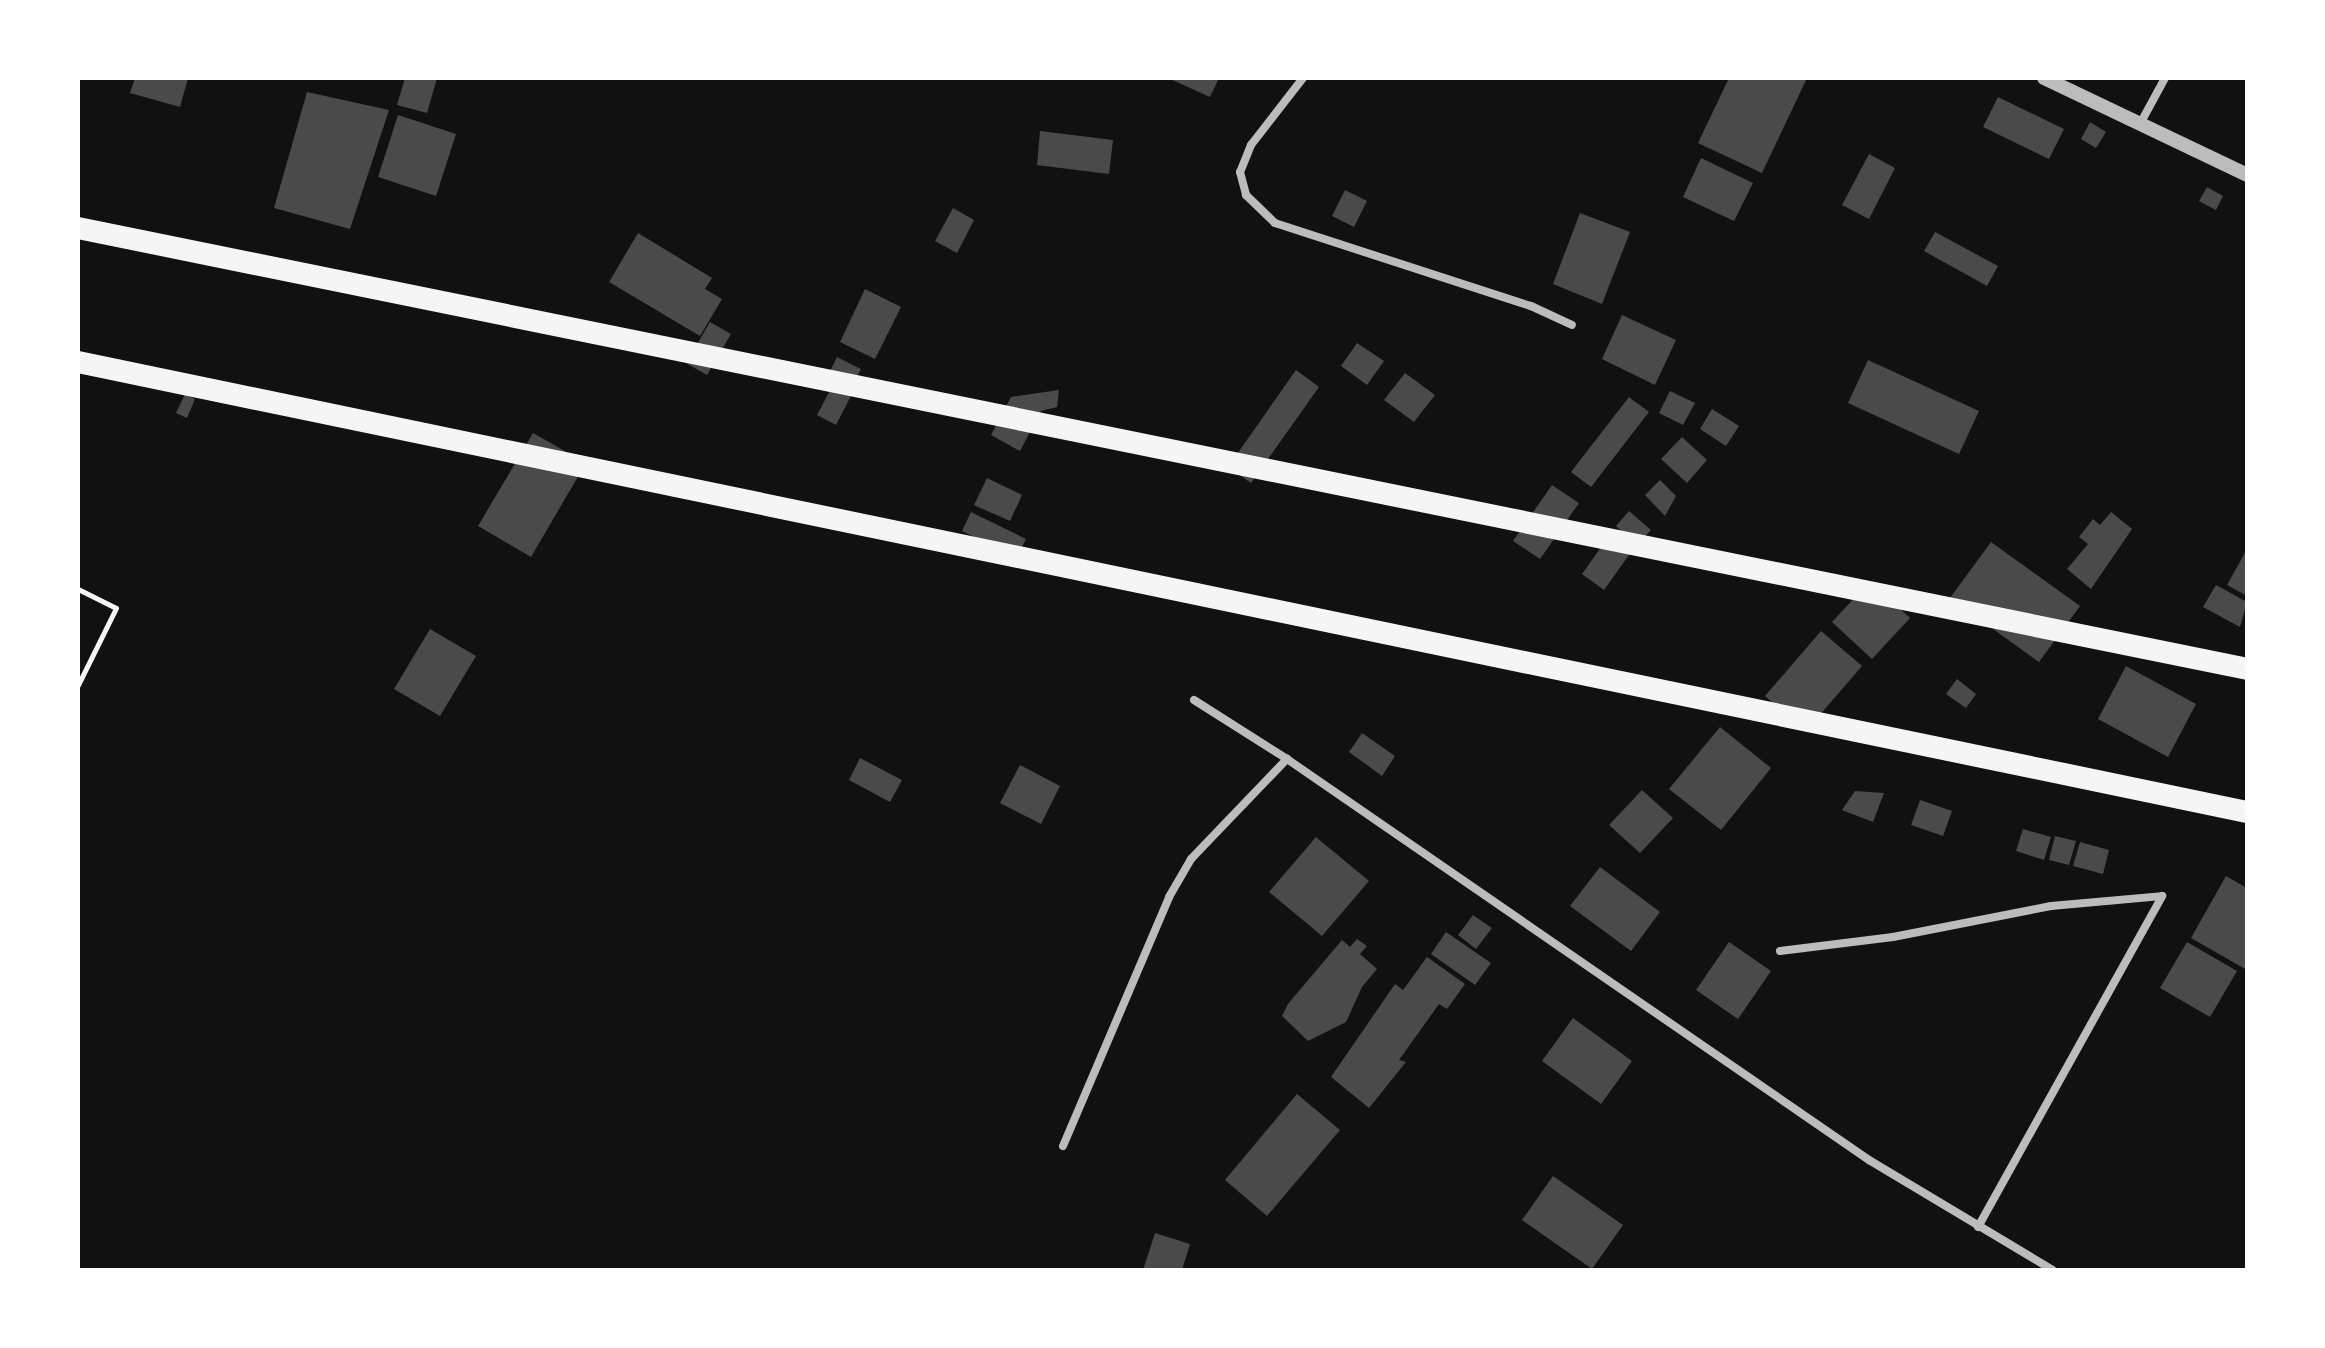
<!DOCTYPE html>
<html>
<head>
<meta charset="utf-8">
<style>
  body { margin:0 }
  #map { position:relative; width:2325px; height:1348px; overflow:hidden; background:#111; font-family:"Asap Condensed",sans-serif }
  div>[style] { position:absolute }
  .building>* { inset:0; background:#4a4a4a }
  .path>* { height:5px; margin:-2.5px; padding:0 2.5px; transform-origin:2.5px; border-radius:2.5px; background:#f5f5f5 }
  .minor>* { height:8px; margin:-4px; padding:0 4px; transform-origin:4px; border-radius:4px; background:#bcbcbc }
  .tertiary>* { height:14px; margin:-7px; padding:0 7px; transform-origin:7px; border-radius:7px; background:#bcbcbc }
  .trunk>* { height:22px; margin:-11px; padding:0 11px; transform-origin:11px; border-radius:11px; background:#f5f5f5 }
  span { translate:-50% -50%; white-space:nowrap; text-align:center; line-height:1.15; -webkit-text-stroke:6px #fff; paint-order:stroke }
  .frame { position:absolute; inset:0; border:80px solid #fff; pointer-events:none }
</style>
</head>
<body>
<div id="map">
  <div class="building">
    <div style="clip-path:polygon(135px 78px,188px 78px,180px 107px,130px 93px)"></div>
    <div style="clip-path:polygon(405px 78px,437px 78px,427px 113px,397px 105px)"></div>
    <div style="clip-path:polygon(1168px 78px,1219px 78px,1210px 97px)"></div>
    <div style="clip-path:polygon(1729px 78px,1807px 78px,1762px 173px,1698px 143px)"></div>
    <div style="clip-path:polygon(307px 92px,389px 110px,350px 229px,274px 208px)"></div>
    <div style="clip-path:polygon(1998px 97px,2064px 129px,2049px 159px,1983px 127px)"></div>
    <div style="clip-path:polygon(398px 115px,456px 134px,436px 196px,378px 177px)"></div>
    <div style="clip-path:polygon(2090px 122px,2106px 132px,2096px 148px,2081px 139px)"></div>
    <div style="clip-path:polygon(1040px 131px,1113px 140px,1109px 174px,1037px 165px)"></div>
    <div style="clip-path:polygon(1869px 154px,1895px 168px,1869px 219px,1842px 205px)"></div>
    <div style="clip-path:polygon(1701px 158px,1753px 183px,1734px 221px,1683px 197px)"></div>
    <div style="clip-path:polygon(2207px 187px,2223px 196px,2216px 210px,2199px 201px)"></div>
    <div style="clip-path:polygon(1345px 190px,1367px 201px,1354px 227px,1332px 216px)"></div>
    <div style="clip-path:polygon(953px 208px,974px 220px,957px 253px,935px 241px)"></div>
    <div style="clip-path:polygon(1580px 213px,1630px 232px,1602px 304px,1553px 284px)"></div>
    <div style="clip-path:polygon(1935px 232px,1998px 266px,1987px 286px,1924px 251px)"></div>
    <div style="clip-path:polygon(638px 233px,712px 278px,705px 289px,722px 299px,700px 336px,609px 282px)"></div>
    <div style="clip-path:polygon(865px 289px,901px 307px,875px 359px,840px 342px)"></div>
    <div style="clip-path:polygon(1622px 315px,1676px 340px,1655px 385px,1602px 359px)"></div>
    <div style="clip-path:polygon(710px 322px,731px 334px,707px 375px,686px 363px)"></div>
    <div style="clip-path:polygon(1357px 343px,1384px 361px,1367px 385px,1341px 366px)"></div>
    <div style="clip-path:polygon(837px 357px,861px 369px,852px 386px,829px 373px)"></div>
    <div style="clip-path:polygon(1868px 360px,1979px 411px,1959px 454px,1848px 403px)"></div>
    <div style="clip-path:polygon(1296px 370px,1319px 387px,1251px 483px,1228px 467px)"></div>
    <div style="clip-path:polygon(1405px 373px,1435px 395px,1414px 422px,1384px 400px)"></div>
    <div style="clip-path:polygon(836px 379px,855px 388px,836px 425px,817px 415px)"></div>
    <div style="clip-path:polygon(1059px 390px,1057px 407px,1041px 411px,1020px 451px,991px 435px,1011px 397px)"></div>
    <div style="clip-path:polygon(1670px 391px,1695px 403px,1683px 425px,1659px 413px)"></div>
    <div style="clip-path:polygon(185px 394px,195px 399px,187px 418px,176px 413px)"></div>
    <div style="clip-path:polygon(1629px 397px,1649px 412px,1591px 487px,1571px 472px)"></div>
    <div style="clip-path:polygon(1712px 409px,1739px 426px,1726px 446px,1700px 429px)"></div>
    <div style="clip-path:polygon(533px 433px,586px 463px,531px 557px,478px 526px)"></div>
    <div style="clip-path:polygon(1682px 437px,1707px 460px,1687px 483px,1661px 459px)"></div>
    <div style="clip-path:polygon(987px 478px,1022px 495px,1010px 521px,974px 505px)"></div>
    <div style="clip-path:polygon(1660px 480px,1676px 496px,1665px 516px,1645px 495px)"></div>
    <div style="clip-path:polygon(1552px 485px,1579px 503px,1540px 559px,1513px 541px)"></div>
    <div style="clip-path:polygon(1629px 511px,1651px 530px,1637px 545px,1616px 526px)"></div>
    <div style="clip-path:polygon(971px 512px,1026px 539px,1017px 557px,962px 531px)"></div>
    <div style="clip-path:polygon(2111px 512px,2132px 529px,2091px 589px,2067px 569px,2088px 544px,2079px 537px,2093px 519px,2100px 525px)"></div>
    <div style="clip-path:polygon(1612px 532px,1634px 548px,1604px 590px,1582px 574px)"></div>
    <div style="clip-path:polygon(1991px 542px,2080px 606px,2039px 662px,1950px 598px)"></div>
    <div style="clip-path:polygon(2247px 549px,2247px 596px,2227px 585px)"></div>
    <div style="clip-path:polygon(1870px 581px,1910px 618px,1872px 659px,1832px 622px)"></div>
    <div style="clip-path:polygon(2216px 585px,2247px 602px,2240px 627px,2203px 607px)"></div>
    <div style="clip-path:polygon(430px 629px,476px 656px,440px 716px,394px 689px)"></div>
    <div style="clip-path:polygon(1821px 631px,1862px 666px,1806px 731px,1765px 696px)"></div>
    <div style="clip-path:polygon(2126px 666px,2196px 704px,2168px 757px,2098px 719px)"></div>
    <div style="clip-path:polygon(1957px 679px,1976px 694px,1966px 708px,1946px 694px)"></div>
    <div style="clip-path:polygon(1720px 727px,1771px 768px,1721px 830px,1669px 789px)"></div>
    <div style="clip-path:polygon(1362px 733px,1395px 756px,1382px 776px,1349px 752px)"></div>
    <div style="clip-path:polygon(860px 758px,902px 780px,890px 802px,849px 780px)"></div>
    <div style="clip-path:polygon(1020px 765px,1060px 786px,1041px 824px,1000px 803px)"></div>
    <div style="clip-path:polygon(1642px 790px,1673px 818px,1640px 853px,1609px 825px)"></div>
    <div style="clip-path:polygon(1855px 791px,1884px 793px,1873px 822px,1842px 810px)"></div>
    <div style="clip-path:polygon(1920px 800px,1952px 811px,1943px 836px,1911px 825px)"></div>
    <div style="clip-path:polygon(2023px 829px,2051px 837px,2044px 860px,2016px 851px)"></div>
    <div style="clip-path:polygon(2055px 836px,2076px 841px,2069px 865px,2049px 860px)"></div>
    <div style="clip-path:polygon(1316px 837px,1369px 881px,1322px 936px,1269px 892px)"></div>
    <div style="clip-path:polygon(2080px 842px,2109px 850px,2103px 874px,2073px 866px)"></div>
    <div style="clip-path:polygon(1600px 867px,1660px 912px,1631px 951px,1570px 906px)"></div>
    <div style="clip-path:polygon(2226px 876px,2247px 888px,2247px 970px,2191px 938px)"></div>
    <div style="clip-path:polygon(1473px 915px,1492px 928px,1476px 949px,1458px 935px)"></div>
    <div style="clip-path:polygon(1446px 932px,1491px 963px,1475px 985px,1431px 954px)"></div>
    <div style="clip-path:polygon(1357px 939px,1367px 946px,1360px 954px,1377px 969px,1362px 987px,1346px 1022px,1308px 1041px,1282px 1016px,1288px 1004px,1342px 940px,1350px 947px)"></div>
    <div style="clip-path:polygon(1729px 942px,1771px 971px,1738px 1019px,1696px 990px)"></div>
    <div style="clip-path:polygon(2187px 942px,2237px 971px,2210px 1017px,2160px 988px)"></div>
    <div style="clip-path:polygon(1427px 957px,1465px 984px,1447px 1009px,1439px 1004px,1399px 1060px,1406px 1062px,1369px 1108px,1331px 1077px,1395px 984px,1403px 990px)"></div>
    <div style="clip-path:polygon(1573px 1018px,1632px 1061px,1601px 1104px,1542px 1061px)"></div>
    <div style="clip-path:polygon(1297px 1094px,1340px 1130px,1267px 1216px,1225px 1180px)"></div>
    <div style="clip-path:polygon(1553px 1176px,1623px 1225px,1592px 1269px,1522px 1220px)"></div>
    <div style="clip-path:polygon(1155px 1233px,1190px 1244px,1182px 1270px,1143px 1270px)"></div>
  </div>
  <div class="path">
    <div style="left:78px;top:589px;width:42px;rotate:26.6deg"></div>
    <div style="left:116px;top:608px;width:86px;rotate:116.3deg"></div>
  </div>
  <div class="minor">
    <div style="left:1303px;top:78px;width:85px;rotate:127.8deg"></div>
    <div style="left:1251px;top:145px;width:29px;rotate:112deg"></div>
    <div style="left:1240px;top:172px;width:24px;rotate:75deg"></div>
    <div style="left:1246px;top:195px;width:40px;rotate:44deg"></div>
    <div style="left:1275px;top:223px;width:269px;rotate:18deg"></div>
    <div style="left:1531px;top:306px;width:45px;rotate:24.9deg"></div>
    <div style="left:2140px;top:124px;width:52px;rotate:-61.5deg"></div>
    <div style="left:1194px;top:700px;width:110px;rotate:32.4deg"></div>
    <div style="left:1780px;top:951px;width:114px;rotate:-7.1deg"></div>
    <div style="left:1893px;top:937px;width:161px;rotate:-11.1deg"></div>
    <div style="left:2051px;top:906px;width:111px;rotate:-5.1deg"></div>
    <div style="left:1063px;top:1146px;width:271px;rotate:-66.9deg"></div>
    <div style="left:1169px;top:897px;width:44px;rotate:-59.9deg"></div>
    <div style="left:1191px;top:859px;width:139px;rotate:-46.2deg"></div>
    <div style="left:1287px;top:759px;width:707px;rotate:34.57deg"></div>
    <div style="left:1869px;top:1160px;width:214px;rotate:30.9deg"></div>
    <div style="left:1978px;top:1227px;width:379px;rotate:-60.9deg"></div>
  </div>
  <div class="tertiary">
    <div style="left:2044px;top:78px;width:225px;rotate:25.5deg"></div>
  </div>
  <div class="trunk">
    <div style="left:78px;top:228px;width:2213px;rotate:11.49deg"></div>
    <div style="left:78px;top:362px;width:2215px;rotate:11.72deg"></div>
  </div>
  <div class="frame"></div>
</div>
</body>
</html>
